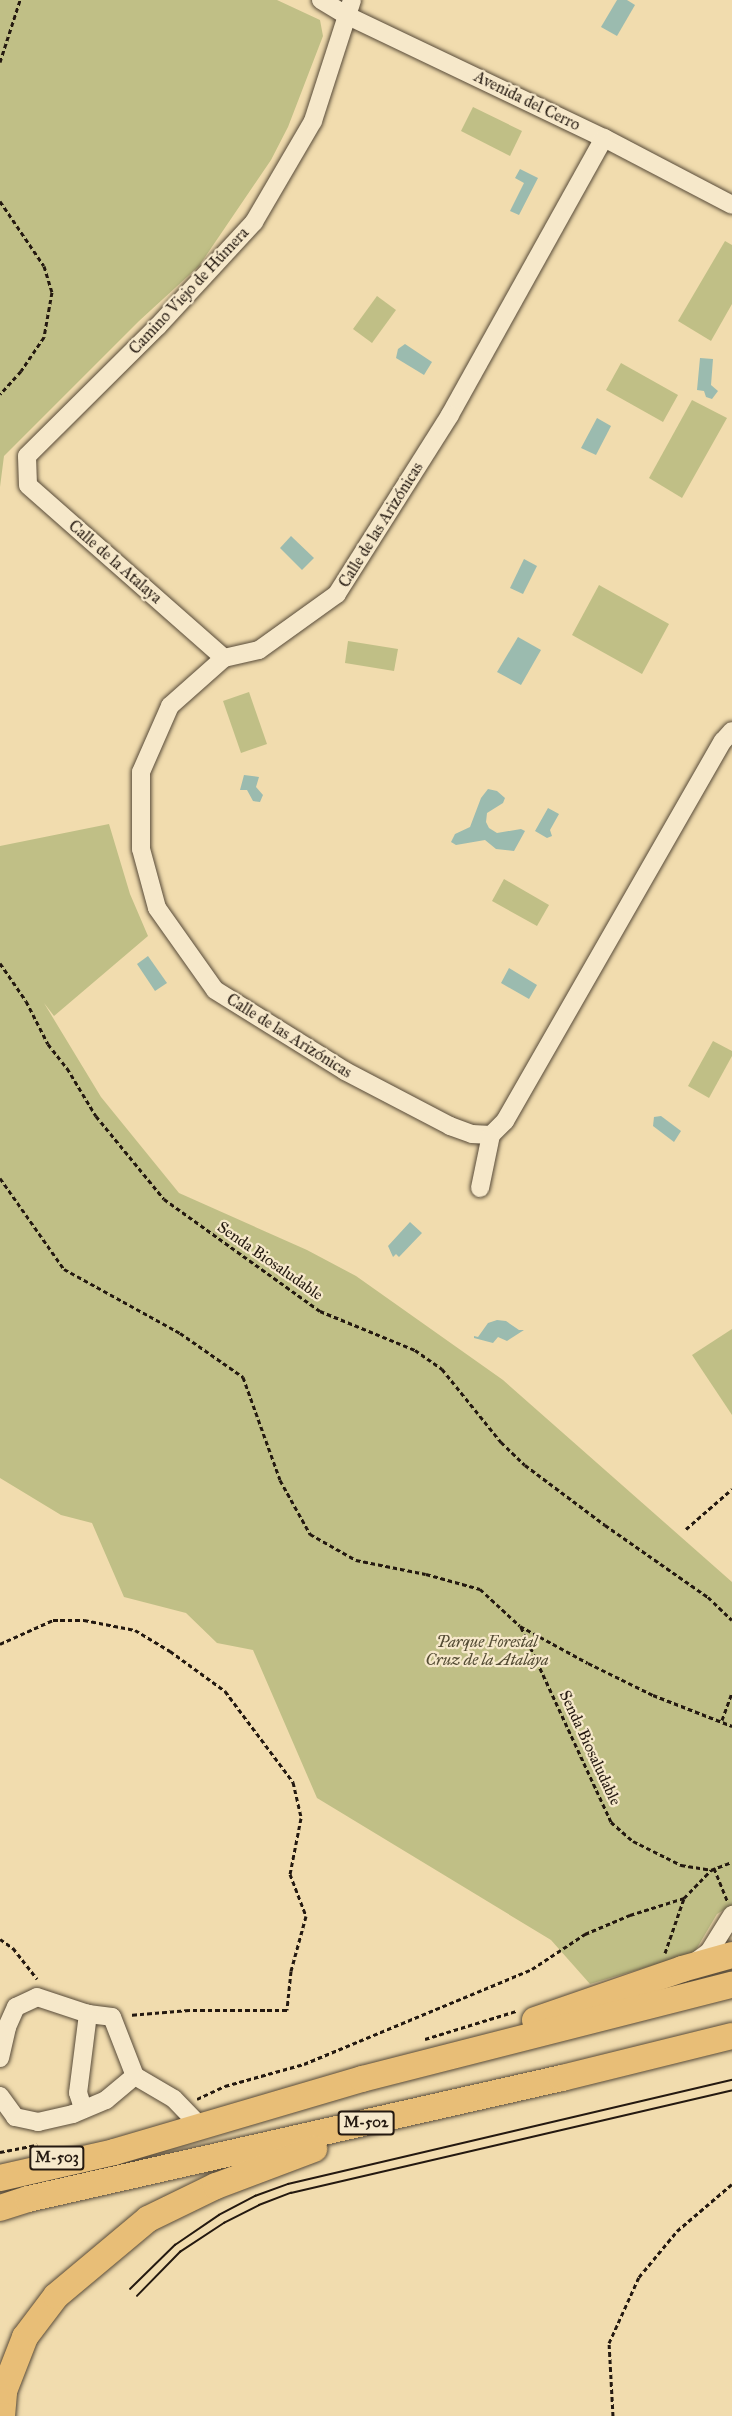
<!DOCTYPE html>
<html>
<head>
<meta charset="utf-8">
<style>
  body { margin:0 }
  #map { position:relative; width:732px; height:2416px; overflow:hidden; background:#f1dcae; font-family:"IM FELL Great Primer",serif }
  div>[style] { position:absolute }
  .green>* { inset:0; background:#c0bf86 }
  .water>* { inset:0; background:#9bbbaf }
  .path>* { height:3px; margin-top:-1.5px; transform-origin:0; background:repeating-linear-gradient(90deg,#241910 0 4.5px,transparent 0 7.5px) }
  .roads { filter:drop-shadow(0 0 2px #574a38) drop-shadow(0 0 2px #574a38) }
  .minor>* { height:18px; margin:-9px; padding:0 9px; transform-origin:9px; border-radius:9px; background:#f6e8ca }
  .highway>* { height:26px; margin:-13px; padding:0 13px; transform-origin:13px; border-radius:13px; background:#e8be77 }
  .tram>* { height:1.5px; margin:-0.75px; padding:0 0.75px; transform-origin:0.75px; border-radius:0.75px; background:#241910 }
  span { translate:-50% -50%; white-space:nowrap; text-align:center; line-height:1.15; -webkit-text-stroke:4.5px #f6e8ca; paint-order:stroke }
  .shield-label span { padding:2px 4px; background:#f6e8ca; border:2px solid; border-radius:4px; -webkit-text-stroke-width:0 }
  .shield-label { font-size:15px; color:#241910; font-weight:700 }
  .street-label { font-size:16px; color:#241910 }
  .park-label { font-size:16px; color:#534b33; font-style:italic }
</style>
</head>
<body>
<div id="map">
  <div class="green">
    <div style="clip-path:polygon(0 0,277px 0,320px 20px,323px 36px,288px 127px,271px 160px,199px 266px,139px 321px,4px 456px,0 487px)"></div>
    <div style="clip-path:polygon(473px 107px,522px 131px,510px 156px,461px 131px)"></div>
    <div style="clip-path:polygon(725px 241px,732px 245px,732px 304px,711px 341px,678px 321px)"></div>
    <div style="clip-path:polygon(377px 296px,396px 310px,372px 343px,353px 329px)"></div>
    <div style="clip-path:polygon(621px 363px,678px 395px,663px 422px,606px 390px)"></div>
    <div style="clip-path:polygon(692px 400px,727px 418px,682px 498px,649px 478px)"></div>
    <div style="clip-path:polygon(599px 585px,669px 624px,642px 674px,572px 635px)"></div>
    <div style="clip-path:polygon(348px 641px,398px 649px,394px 671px,345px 663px)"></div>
    <div style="clip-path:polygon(249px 692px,267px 744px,241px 753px,223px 701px)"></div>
    <div style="clip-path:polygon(109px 824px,130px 894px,148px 936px,54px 1016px,44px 1003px,101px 1097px,179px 1193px,307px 1250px,356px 1276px,503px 1380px,732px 1582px,732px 1905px,717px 1914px,694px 1953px,590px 1984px,551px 1940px,317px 1798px,253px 1650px,217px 1643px,186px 1613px,124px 1597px,92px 1523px,61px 1515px,0 1478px,0 846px)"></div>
    <div style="clip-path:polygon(504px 879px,549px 905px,537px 926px,492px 901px)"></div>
    <div style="clip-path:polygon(713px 1041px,732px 1051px,732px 1056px,709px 1098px,688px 1086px)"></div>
    <div style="clip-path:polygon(732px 1329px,732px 1415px,692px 1355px)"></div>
  </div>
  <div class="water">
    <div style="clip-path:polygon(617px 0,627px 0,635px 5px,617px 36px,601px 27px)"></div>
    <div style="clip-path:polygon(520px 169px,538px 178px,519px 215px,510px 211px,524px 183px,515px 178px)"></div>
    <div style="clip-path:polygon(405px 344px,432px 362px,424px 375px,396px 358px,398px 349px)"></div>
    <div style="clip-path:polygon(700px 358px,713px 359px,711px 385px,718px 391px,712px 399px,706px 397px,704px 391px,697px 390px)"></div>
    <div style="clip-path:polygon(597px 418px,611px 426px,596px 455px,581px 448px)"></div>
    <div style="clip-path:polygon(291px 536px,314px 558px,302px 570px,280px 548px)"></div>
    <div style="clip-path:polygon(524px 559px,537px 566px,523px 594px,510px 588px)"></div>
    <div style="clip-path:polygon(518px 637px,541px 650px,521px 685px,497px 672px)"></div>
    <div style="clip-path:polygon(244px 775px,259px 777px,256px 787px,263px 795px,260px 802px,253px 801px,247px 790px,240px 790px)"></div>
    <div style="clip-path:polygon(488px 789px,497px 791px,505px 798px,503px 803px,487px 813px,486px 822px,489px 828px,497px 833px,521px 829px,525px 831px,514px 851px,496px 849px,485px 840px,456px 845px,451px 842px,455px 834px,470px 827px,481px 798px)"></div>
    <div style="clip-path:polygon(548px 808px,559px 814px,550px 830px,552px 836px,547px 838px,535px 831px)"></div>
    <div style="clip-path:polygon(148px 956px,167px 983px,155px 991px,137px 964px)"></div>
    <div style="clip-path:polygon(509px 968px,537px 985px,529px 999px,501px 983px)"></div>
    <div style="clip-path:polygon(661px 1116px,681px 1131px,674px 1142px,653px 1126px,654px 1117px)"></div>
    <div style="clip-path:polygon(410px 1222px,422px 1233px,399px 1257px,396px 1254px,393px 1257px,388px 1246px)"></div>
    <div style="clip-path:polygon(497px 1320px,506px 1321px,519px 1330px,524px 1330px,507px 1341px,498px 1337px,493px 1343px,474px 1338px,474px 1336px,478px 1337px,488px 1323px)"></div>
  </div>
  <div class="path">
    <div style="left:0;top:62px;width:65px;rotate:-72.1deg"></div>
    <div style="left:0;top:201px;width:78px;rotate:55.9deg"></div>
    <div style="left:44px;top:266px;width:27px;rotate:73deg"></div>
    <div style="left:52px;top:292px;width:46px;rotate:100.1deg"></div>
    <div style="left:44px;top:337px;width:41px;rotate:124.1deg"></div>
    <div style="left:21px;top:371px;width:31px;rotate:132deg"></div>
    <div style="left:0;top:963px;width:46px;rotate:55.6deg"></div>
    <div style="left:26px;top:1001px;width:48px;rotate:62.9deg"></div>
    <div style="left:48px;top:1044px;width:31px;rotate:52deg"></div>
    <div style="left:67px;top:1068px;width:56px;rotate:58.9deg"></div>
    <div style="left:96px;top:1116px;width:107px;rotate:50.7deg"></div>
    <div style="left:164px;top:1199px;width:192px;rotate:35.7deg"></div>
    <div style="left:320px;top:1311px;width:103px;rotate:22.3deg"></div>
    <div style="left:415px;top:1350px;width:33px;rotate:35deg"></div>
    <div style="left:442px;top:1369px;width:94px;rotate:51.1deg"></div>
    <div style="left:501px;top:1442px;width:33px;rotate:44deg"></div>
    <div style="left:525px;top:1465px;width:100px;rotate:36.9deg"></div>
    <div style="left:605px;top:1525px;width:126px;rotate:35deg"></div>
    <div style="left:708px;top:1597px;width:33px;rotate:44deg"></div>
    <div style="left:0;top:1178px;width:111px;rotate:54.9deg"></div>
    <div style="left:64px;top:1269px;width:132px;rotate:28.9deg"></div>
    <div style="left:180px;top:1333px;width:77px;rotate:34.9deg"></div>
    <div style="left:243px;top:1377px;width:109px;rotate:70.2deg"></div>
    <div style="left:280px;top:1480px;width:62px;rotate:60.9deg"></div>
    <div style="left:310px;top:1534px;width:53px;rotate:29.5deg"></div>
    <div style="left:356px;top:1560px;width:71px;rotate:11.3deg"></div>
    <div style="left:426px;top:1574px;width:56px;rotate:15.5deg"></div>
    <div style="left:480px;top:1589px;width:54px;rotate:42.8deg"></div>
    <div style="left:520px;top:1626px;width:77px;rotate:28.6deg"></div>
    <div style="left:588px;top:1663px;width:72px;rotate:26.2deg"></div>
    <div style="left:653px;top:1695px;width:85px;rotate:21.4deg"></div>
    <div style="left:686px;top:1529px;width:61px;rotate:-41deg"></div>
    <div style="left:521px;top:1627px;width:215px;rotate:65.2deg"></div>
    <div style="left:611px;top:1822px;width:29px;rotate:41deg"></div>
    <div style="left:633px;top:1841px;width:54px;rotate:26.6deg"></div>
    <div style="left:681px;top:1865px;width:30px;rotate:9deg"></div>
    <div style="left:711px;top:1870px;width:22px;rotate:-21deg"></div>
    <div style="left:0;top:1644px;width:58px;rotate:-24.4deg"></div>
    <div style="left:53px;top:1620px;width:31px"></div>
    <div style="left:84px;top:1620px;width:52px;rotate:11.1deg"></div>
    <div style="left:135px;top:1630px;width:41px;rotate:31deg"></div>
    <div style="left:170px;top:1651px;width:68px;rotate:36deg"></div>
    <div style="left:225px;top:1691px;width:114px;rotate:53.2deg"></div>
    <div style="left:293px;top:1782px;width:37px;rotate:77deg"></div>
    <div style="left:301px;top:1818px;width:57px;rotate:101.1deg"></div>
    <div style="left:290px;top:1874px;width:45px;rotate:69.1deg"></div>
    <div style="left:306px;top:1916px;width:57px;rotate:105.3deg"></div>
    <div style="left:291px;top:1971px;width:39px;rotate:96deg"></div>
    <div style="left:287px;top:2010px;width:98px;rotate:180deg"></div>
    <div style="left:189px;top:2010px;width:60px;rotate:175.2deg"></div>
    <div style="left:722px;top:1720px;width:29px;rotate:-70deg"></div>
    <div style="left:714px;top:1868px;width:35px;rotate:68deg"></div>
    <div style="left:0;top:1939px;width:16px;rotate:35deg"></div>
    <div style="left:13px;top:1948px;width:39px;rotate:52deg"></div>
    <div style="left:665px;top:1953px;width:58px;rotate:-70.9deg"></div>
    <div style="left:684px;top:1898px;width:39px;rotate:-46deg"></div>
    <div style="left:425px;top:2039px;width:95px;rotate:-17.1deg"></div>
    <div style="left:197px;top:2099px;width:31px;rotate:-25deg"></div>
    <div style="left:225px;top:2086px;width:82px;rotate:-15.6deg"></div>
    <div style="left:304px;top:2064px;width:247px;rotate:-22.6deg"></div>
    <div style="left:532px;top:1969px;width:64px;rotate:-33.4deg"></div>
    <div style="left:585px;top:1934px;width:49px;rotate:-22.9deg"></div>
    <div style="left:630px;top:1915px;width:57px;rotate:-17.5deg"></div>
    <div style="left:0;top:2152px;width:38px;rotate:-11deg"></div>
    <div style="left:613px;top:2416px;width:73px;rotate:-93.1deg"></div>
    <div style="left:609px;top:2343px;width:72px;rotate:-65.6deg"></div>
    <div style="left:639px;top:2277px;width:60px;rotate:-50.4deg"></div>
    <div style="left:677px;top:2231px;width:72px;rotate:-40.5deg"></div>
  </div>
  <div class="roads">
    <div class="minor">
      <div style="left:321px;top:0;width:31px;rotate:31deg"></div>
      <div style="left:348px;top:16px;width:284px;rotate:25.5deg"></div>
      <div style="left:604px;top:138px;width:144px;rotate:27.6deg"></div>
      <div style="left:604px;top:138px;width:317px;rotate:119.1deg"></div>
      <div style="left:450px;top:415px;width:212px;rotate:122.3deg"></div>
      <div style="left:337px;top:594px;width:96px;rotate:144.3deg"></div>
      <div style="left:259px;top:650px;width:36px;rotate:167deg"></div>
      <div style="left:224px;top:658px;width:72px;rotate:138.4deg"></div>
      <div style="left:170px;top:706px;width:72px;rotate:113.7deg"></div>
      <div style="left:141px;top:772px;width:77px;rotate:90deg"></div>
      <div style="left:141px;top:849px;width:61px;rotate:74.8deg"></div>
      <div style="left:157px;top:908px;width:100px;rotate:54.7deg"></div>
      <div style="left:215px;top:990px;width:153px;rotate:31.9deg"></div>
      <div style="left:345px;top:1071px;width:119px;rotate:27.6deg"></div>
      <div style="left:450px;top:1126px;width:23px;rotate:20deg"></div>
      <div style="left:472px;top:1134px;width:19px;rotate:3deg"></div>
      <div style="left:491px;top:1135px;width:20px;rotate:-45deg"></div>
      <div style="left:505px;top:1121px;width:438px;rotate:-60.2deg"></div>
      <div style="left:723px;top:741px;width:13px;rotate:-48deg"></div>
      <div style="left:224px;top:658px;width:261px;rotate:-138.6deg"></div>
      <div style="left:28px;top:485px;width:29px;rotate:-92deg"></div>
      <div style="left:27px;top:456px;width:185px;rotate:-44.8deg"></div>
      <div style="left:158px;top:326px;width:142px;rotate:-47.3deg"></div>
      <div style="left:254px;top:222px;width:117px;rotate:-59.7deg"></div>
      <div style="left:313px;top:121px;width:127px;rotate:-72.1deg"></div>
      <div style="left:480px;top:1188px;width:54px;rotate:-78.3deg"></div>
      <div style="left:695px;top:1962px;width:17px;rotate:-36deg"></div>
      <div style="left:709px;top:1952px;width:44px;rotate:-58.1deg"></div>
      <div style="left:0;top:2058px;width:32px;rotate:-77deg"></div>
      <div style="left:7px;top:2027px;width:22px;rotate:-66deg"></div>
      <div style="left:16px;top:2007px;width:23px;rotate:-25deg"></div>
      <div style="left:37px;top:1997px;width:54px;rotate:18.4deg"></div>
      <div style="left:88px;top:2014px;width:24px;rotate:7deg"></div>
      <div style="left:112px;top:2017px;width:63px;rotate:68.7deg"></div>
      <div style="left:135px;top:2076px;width:45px;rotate:30.5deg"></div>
      <div style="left:174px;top:2099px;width:39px;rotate:46deg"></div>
      <div style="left:0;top:2096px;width:26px;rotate:54deg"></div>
      <div style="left:15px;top:2117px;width:24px;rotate:12deg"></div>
      <div style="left:38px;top:2122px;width:36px;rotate:-13deg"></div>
      <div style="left:73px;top:2114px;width:36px;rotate:-23deg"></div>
      <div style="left:106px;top:2100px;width:38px;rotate:-40deg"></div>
      <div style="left:83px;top:2108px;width:16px;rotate:-108deg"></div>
      <div style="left:78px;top:2093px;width:80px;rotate:-82.8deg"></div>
    </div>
    <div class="highway">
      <div style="left:535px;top:2020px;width:156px;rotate:-19.1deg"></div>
      <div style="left:682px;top:1969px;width:52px;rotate:-15.6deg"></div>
      <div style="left:0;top:2178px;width:117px;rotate:-12.8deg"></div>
      <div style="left:114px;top:2152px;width:259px;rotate:-16.4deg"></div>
      <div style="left:362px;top:2079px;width:382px;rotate:-14.3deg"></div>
      <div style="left:0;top:2208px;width:29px;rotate:-18deg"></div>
      <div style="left:28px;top:2199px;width:548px;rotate:-12.77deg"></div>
      <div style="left:562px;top:2078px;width:175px;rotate:-13.9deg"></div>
      <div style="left:2px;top:2416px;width:25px;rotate:-85deg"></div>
      <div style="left:4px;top:2391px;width:58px;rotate:-68.7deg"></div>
      <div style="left:25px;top:2337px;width:51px;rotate:-52.9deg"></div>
      <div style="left:56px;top:2296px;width:120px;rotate:-39.9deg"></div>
      <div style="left:148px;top:2219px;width:76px;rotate:-25.9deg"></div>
      <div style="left:216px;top:2186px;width:105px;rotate:-20.7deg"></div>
    </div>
  </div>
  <div class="tram">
    <div style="left:130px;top:2289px;width:63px;rotate:-44.4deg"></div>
    <div style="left:175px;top:2245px;width:53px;rotate:-34.3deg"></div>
    <div style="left:219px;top:2215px;width:41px;rotate:-27.8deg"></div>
    <div style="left:255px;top:2196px;width:35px;rotate:-20deg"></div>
    <div style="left:288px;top:2184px;width:456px;rotate:-13.2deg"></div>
    <div style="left:137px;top:2296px;width:62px;rotate:-45.7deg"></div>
    <div style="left:180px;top:2252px;width:53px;rotate:-33.4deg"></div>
    <div style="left:224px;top:2223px;width:39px;rotate:-27deg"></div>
    <div style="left:259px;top:2205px;width:34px;rotate:-21deg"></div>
    <div style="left:291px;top:2193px;width:453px;rotate:-13.1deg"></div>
  </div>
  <div class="shield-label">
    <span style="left:366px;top:2123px">M-502</span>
    <span style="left:57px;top:2158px">M-503</span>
  </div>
  <div class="street-label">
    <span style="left:527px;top:101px;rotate:26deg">Avenida del Cerro</span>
    <span style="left:189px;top:291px;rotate:-47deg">Camino Viejo de Húmera</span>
    <span style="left:381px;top:525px;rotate:-58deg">Calle de las Arizónicas</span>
    <span style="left:115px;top:562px;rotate:41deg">Calle de la Atalaya</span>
    <span style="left:289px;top:1036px;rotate:32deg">Calle de las Arizónicas</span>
    <span style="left:270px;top:1261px;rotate:35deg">Senda Biosaludable</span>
    <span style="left:590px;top:1748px;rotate:65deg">Senda Biosaludable</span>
  </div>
  <div class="park-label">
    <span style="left:487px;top:1651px">Parque Forestal<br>Cruz de la Atalaya</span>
  </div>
</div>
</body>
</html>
